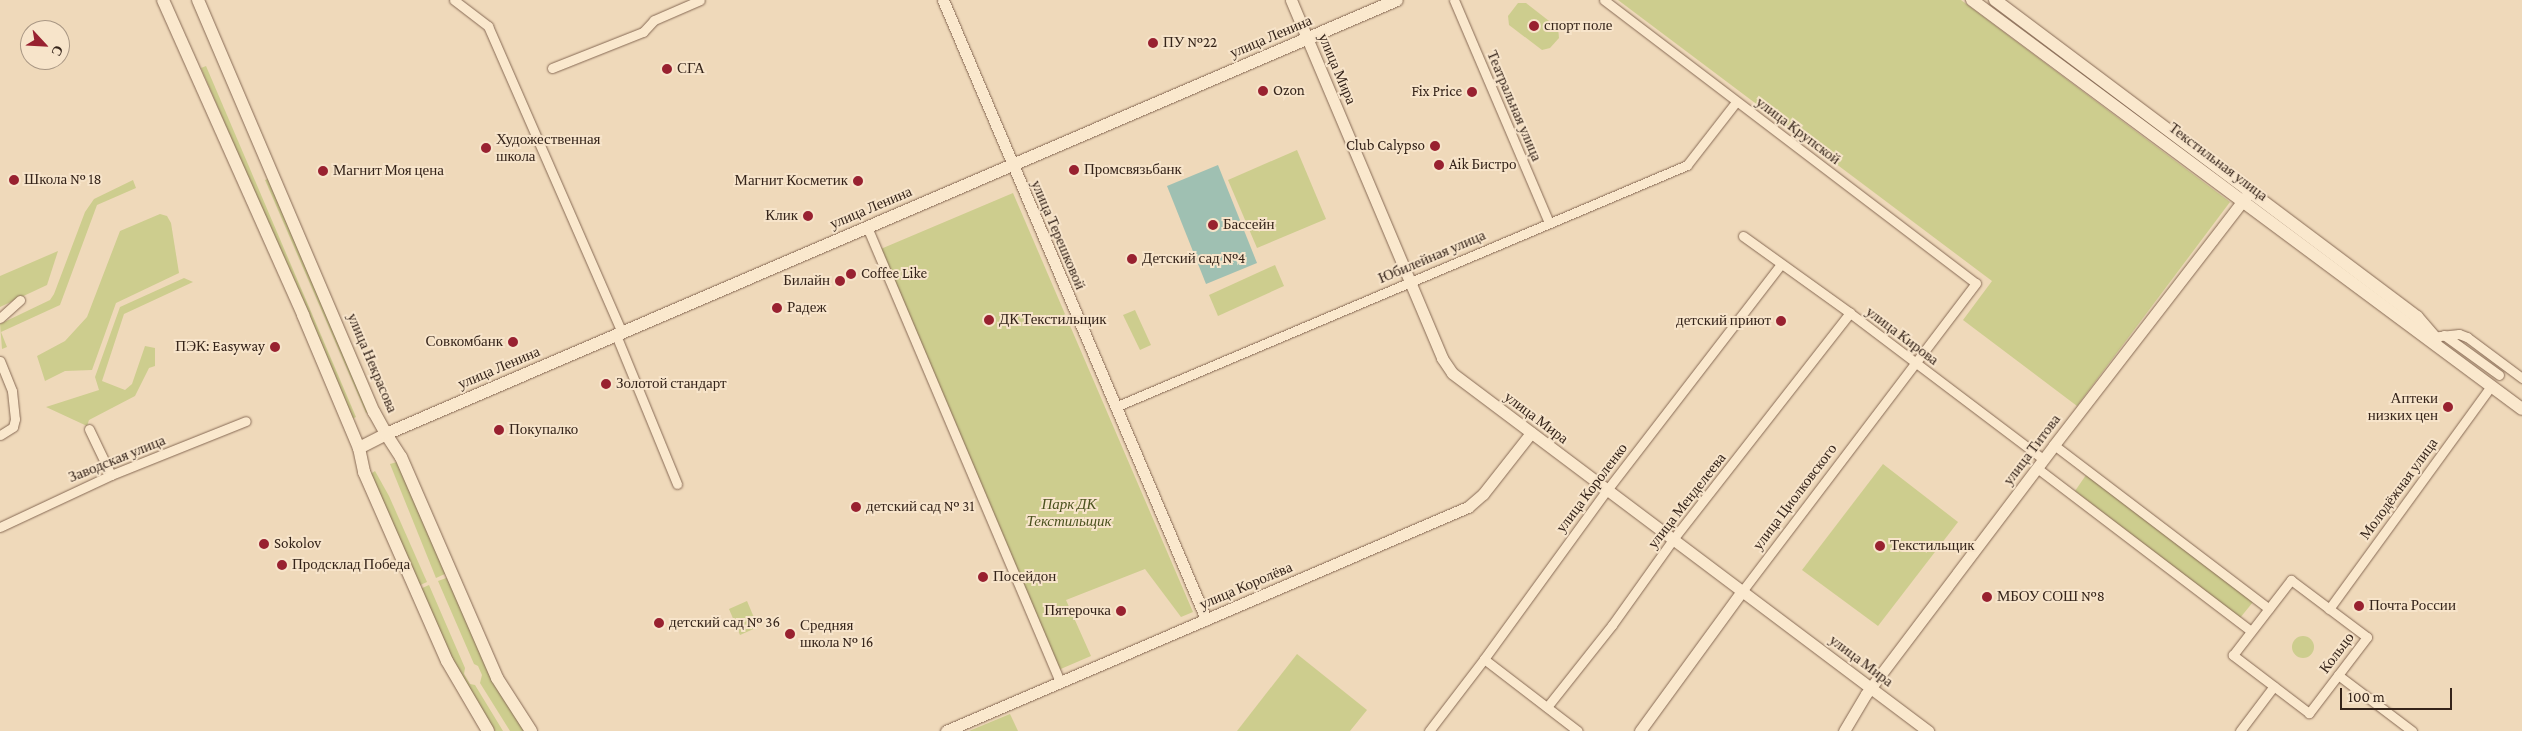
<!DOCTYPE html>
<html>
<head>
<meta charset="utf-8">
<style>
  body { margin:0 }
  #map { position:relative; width:2522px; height:731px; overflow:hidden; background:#efd9ba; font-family:"Crimson Pro",serif }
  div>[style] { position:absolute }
  .green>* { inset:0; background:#cdcd8e }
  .round { border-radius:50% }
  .water>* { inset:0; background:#9fc0b2 }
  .roads { filter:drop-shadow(0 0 1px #866954) drop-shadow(0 0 1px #866954) }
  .minor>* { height:9px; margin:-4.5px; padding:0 4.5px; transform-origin:4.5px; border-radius:4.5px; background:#fae8cd }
  .tertiary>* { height:11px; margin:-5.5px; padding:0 5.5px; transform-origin:5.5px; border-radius:5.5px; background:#fae8cd }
  .secondary>* { height:12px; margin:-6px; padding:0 6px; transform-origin:6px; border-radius:6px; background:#fae8cd }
  .dots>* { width:14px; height:14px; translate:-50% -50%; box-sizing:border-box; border:2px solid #f7e4ca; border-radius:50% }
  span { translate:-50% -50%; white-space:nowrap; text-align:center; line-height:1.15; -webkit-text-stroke:4px #f7e4ca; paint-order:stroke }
  .poi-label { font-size:15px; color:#35241a }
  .left { translate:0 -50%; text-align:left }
  .right { translate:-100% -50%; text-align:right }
  .street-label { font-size:15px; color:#35241a }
  .park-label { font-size:15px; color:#4b521f; font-style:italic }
  .north { position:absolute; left:20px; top:20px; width:50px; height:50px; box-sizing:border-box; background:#f7e4ca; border:1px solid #a99784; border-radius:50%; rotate:115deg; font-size:14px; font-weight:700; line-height:20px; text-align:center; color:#35241a }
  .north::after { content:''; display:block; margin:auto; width:18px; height:22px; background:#982130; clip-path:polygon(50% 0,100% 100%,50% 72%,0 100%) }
  .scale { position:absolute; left:2340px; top:688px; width:112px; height:22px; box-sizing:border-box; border:2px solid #35241a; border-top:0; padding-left:6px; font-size:15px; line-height:18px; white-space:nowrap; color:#35241a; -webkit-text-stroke:4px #f7e4ca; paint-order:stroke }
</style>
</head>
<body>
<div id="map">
  <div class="green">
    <div style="clip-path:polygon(1618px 0,1961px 0,2230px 202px,2077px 406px,1963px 320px,1992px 281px)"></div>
    <div style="clip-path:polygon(1518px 3px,1526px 3px,1558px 28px,1559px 38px,1550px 48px,1542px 50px,1509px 25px,1508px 16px)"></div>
    <div style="clip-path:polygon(206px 66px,356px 417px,352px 419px,201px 68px)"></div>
    <div style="clip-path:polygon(1297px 150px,1326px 219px,1257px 248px,1228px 180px)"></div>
    <div style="clip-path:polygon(270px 178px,370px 411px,366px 413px,265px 180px)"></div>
    <div style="clip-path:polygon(133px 180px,136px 188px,97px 205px,60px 305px,1px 332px,7px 347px,2px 349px,0 324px,50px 300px,54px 294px,85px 212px,94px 199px)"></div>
    <div style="clip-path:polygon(1013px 193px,1193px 612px,1181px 617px,1145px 569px,1066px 600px,1091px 656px,1056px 671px,876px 251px)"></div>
    <div style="clip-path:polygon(160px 214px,167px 216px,171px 223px,179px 273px,116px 303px,92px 370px,65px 371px,45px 381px,37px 356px,65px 341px,87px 317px,120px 231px)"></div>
    <div style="clip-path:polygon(58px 251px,47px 285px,0 307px,0 276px)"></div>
    <div style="clip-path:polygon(1275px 265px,1284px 286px,1218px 316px,1209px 295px)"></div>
    <div style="clip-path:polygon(184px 278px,193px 282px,124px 314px,102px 381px,125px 390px,132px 384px,145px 346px,155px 348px,155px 366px,149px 368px,135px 396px,89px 420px,87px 426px,46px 407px,99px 390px,95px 377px,120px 307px)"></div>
    <div style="clip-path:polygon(1135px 310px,1151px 345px,1140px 350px,1123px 315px)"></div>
    <div style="clip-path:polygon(397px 462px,447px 573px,436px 578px,390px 464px)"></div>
    <div style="clip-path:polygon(1883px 464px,1958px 522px,1878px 626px,1802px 570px)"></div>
    <div style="clip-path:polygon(375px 471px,389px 496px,427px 582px,418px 586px,369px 475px)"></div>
    <div style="clip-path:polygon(2086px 475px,2253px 602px,2240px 618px,2075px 491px)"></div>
    <div style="clip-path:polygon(449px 577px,526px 731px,510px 731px,480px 683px,482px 675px,478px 666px,474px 664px,438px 581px)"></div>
    <div style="clip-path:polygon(429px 585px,465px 668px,464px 674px,470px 684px,475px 685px,503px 731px,495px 731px,461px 679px,420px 589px)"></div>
    <div style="clip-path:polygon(747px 601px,758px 627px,740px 635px,729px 609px)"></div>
    <div class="round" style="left:2292px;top:636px;width:22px;height:22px"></div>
    <div style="clip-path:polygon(1297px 654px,1367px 710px,1350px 731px,1237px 731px)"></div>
    <div style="clip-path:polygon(1010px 714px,1018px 731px,969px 731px)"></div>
  </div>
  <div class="water">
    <div style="clip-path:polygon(1218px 165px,1257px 263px,1206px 284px,1167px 186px)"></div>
  </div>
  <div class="roads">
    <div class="minor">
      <div style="left:454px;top:0;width:43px;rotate:37.4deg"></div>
      <div style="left:488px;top:26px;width:334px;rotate:66.4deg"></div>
      <div style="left:1454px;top:0;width:242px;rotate:66.9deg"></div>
      <div style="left:1604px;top:0;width:467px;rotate:37.3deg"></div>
      <div style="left:1976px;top:283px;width:385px;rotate:127.2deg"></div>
      <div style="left:552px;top:68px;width:98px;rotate:-21.6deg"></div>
      <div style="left:643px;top:32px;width:16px;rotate:-47deg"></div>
      <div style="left:654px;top:20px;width:50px;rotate:-23.5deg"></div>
      <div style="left:867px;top:227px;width:494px;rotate:67deg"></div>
      <div style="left:1743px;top:236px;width:132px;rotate:35.7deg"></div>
      <div style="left:1850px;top:313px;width:242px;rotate:37.1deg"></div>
      <div style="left:0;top:318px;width:27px;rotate:-42deg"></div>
      <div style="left:616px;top:335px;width:161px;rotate:67.7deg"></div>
      <div style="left:2444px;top:335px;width:68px;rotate:36deg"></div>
      <div style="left:2431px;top:337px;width:28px;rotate:-6deg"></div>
      <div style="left:2459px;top:334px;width:9px;rotate:21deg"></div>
      <div style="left:2467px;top:337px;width:69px;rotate:36.7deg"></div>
      <div style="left:0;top:361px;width:32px;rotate:68deg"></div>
      <div style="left:12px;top:391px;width:28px;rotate:84deg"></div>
      <div style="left:15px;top:419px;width:8px;rotate:104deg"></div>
      <div style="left:13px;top:427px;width:15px;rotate:148deg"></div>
      <div style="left:1115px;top:407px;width:621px;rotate:-22.93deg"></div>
      <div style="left:1687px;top:165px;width:80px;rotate:-52.1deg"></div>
      <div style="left:89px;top:429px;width:51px;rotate:64.4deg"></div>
      <div style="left:2054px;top:445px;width:270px;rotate:37.3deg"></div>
      <div style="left:2037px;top:468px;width:269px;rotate:37.3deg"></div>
      <div style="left:0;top:527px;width:123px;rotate:-25.1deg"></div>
      <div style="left:111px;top:475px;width:145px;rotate:-21.8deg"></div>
      <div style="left:2291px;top:580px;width:95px;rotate:36.9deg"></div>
      <div style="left:2367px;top:637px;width:96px;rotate:127.3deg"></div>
      <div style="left:2309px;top:713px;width:96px;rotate:-142.7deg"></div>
      <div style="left:2233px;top:655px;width:95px;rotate:-52.3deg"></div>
      <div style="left:2329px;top:609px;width:276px;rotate:-54deg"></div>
      <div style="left:1484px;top:659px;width:118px;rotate:37.5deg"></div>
      <div style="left:2338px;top:675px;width:93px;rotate:37.1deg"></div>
      <div style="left:1547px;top:707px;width:105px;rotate:-51.6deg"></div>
      <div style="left:1612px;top:625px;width:107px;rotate:-54.5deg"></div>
      <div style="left:1674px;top:538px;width:286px;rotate:-52deg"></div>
      <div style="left:1429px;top:731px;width:91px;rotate:-52.6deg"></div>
      <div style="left:1484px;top:659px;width:209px;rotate:-54deg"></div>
      <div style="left:1607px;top:490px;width:285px;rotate:-52.4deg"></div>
      <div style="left:2240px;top:731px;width:56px;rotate:-52.9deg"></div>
    </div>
    <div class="tertiary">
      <div style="left:943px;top:0;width:673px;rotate:66.98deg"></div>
      <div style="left:1291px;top:0;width:389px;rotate:67.1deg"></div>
      <div style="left:1442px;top:358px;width:18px;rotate:56deg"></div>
      <div style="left:1452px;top:373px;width:596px;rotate:36.95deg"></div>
      <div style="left:946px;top:731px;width:568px;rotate:-23.23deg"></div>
      <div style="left:1468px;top:507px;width:20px;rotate:-41deg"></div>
      <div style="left:1483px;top:494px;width:78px;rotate:-51.8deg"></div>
      <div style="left:1640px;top:731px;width:175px;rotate:-53.9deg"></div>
      <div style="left:1844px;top:731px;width:43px;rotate:-59.3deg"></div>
      <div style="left:1866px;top:694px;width:312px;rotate:-52.9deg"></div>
      <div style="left:2054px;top:445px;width:317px;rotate:-52.3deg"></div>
    </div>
    <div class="secondary">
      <div style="left:163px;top:0;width:345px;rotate:66deg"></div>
      <div style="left:303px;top:315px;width:144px;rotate:67.2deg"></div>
      <div style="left:359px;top:448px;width:25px;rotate:78deg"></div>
      <div style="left:364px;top:472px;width:206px;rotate:66.3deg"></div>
      <div style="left:447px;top:661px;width:81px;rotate:59.6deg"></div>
      <div style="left:198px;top:0;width:448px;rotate:66.9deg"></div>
      <div style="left:374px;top:412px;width:25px;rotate:61deg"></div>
      <div style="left:386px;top:434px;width:27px;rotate:57deg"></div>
      <div style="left:401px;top:457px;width:241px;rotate:66.5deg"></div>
      <div style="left:497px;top:678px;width:63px;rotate:57.3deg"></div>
      <div style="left:1972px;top:0;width:685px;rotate:36.64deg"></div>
      <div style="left:1995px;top:0;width:528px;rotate:36.91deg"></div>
      <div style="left:2417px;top:317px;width:29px;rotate:49deg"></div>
      <div style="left:359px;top:448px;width:30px;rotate:-27deg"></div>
      <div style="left:386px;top:434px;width:1100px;rotate:-23.23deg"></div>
    </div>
  </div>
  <div class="dots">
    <div style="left:1534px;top:26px;background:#982130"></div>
    <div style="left:1153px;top:43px;background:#982130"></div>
    <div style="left:667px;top:69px;background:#982130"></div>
    <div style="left:1263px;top:91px;background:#982130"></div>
    <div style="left:1472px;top:92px;background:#982130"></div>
    <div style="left:1435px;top:146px;background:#982130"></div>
    <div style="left:486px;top:148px;background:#982130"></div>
    <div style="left:1439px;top:165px;background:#982130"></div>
    <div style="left:1074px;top:170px;background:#982130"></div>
    <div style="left:323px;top:171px;background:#982130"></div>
    <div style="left:14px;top:180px;background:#982130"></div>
    <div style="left:858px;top:181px;background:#982130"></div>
    <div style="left:808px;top:216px;background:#982130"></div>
    <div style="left:1213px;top:225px;background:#982130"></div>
    <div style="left:1132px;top:259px;background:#982130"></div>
    <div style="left:851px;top:274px;background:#982130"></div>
    <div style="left:840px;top:281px;background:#982130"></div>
    <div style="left:777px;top:308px;background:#982130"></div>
    <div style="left:989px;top:320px;background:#982130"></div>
    <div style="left:1781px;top:321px;background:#982130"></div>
    <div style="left:513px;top:342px;background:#982130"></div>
    <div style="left:275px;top:347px;background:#982130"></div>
    <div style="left:606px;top:384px;background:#982130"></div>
    <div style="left:2448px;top:407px;background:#982130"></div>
    <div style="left:499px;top:430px;background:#982130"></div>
    <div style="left:856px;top:507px;background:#982130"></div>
    <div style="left:264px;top:544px;background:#982130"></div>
    <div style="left:1880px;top:546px;background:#982130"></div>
    <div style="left:282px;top:565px;background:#982130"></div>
    <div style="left:983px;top:577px;background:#982130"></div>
    <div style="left:1987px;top:597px;background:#982130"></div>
    <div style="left:2359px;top:606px;background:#982130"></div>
    <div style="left:1121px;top:611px;background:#982130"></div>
    <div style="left:659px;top:623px;background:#982130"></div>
    <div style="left:790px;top:634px;background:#982130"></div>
  </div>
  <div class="poi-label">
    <span class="left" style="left:1544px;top:26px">спорт поле</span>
    <span class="left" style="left:1163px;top:43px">ПУ №22</span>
    <span class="left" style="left:677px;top:69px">СГА</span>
    <span class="left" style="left:1273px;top:91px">Ozon</span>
    <span class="right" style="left:1462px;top:92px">Fix Price</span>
    <span class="left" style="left:496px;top:148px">Художественная<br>школа</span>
    <span class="right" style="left:1425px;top:146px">Club Calypso</span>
    <span class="left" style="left:1449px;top:165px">Aik Бистро</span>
    <span class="left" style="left:1084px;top:170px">Промсвязьбанк</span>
    <span class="left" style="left:333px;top:171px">Магнит Моя цена</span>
    <span class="left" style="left:24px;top:180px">Школа № 18</span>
    <span class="right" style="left:848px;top:181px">Магнит Косметик</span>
    <span class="right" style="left:798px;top:216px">Клик</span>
    <span class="left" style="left:1223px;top:225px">Бассейн</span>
    <span class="left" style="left:1142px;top:259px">Детский сад №4</span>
    <span class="left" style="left:861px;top:274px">Coffee Like</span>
    <span class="right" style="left:830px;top:281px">Билайн</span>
    <span class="left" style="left:787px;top:308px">Радеж</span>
    <span class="left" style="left:999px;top:320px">ДК Текстильщик</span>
    <span class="right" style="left:1771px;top:321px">детский приют</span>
    <span class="right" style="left:503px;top:342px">Совкомбанк</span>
    <span class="right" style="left:265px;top:347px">ПЭК: Easyway</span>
    <span class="left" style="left:616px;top:384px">Золотой стандарт</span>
    <span class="right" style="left:2438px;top:407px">Аптеки<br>низких цен</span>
    <span class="left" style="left:509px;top:430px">Покупалко</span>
    <span class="left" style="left:866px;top:507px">детский сад № 31</span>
    <span class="left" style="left:274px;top:544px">Sokolov</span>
    <span class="left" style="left:1890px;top:546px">Текстильщик</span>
    <span class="left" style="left:292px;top:565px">Продсклад Победа</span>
    <span class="left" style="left:993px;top:577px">Посейдон</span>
    <span class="left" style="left:1997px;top:597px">МБОУ СОШ №8</span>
    <span class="left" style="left:2369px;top:606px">Почта России</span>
    <span class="right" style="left:1111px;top:611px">Пятерочка</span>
    <span class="left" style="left:669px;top:623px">детский сад № 36</span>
    <span class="left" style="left:800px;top:634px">Средняя<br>школа № 16</span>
  </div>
  <div class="street-label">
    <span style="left:1271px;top:37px;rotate:-23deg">улица Ленина</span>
    <span style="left:1337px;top:69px;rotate:67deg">улица Мира</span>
    <span style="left:1514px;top:106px;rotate:67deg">Театральная улица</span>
    <span style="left:1798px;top:131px;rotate:37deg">улица Крупской</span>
    <span style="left:2218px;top:162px;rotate:37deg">Текстильная улица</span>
    <span style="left:871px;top:208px;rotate:-23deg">улица Ленина</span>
    <span style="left:1058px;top:235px;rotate:67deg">улица Терешковой</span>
    <span style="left:1432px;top:257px;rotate:-23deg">Юбилейная улица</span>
    <span style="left:1902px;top:336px;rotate:37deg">улица Кирова</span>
    <span style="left:372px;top:363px;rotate:67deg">улица Некрасова</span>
    <span style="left:499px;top:368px;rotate:-23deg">улица Ленина</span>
    <span style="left:1536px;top:418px;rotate:37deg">улица Мира</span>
    <span style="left:2032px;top:450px;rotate:-53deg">улица Титова</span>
    <span style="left:117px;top:459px;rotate:-22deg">Заводская улица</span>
    <span style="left:1592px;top:488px;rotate:-53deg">улица Короленко</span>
    <span style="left:2399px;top:489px;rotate:-54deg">Молодёжная улица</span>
    <span style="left:1795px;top:497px;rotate:-53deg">улица Циолковского</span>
    <span style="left:1687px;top:501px;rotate:-52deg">улица Менделеева</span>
    <span style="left:1246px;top:586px;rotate:-23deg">улица Королёва</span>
    <span style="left:2337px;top:653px;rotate:-53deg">Кольцо</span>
    <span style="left:1861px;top:661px;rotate:37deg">улица Мира</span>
  </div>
  <div class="park-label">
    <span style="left:1069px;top:513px">Парк ДК<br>Текстильщик</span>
  </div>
  <div class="north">С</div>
  <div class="scale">100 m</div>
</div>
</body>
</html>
